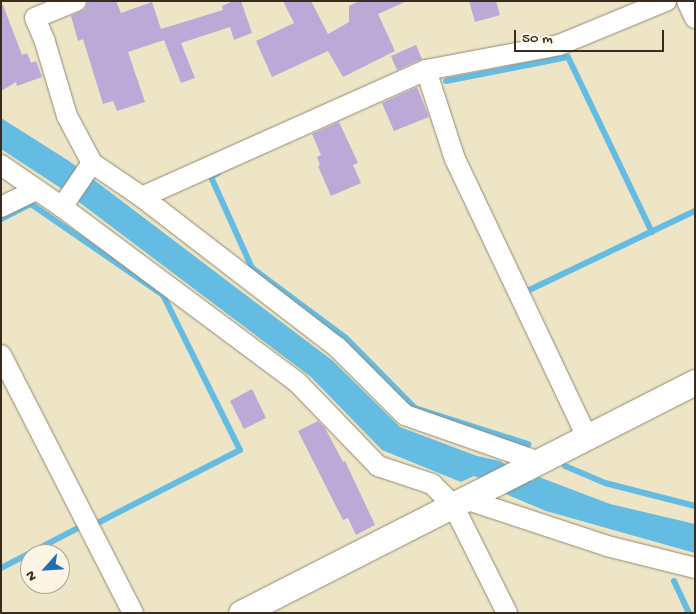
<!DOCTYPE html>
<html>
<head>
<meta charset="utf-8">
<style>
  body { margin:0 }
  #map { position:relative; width:696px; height:614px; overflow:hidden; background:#ede5c6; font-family:"Gochi Hand",sans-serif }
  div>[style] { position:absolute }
  .water>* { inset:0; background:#65bce2 }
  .stream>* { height:6px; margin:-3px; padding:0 3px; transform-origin:3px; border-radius:3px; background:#65bce2 }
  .building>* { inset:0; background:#bba9d8 }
  .roads { filter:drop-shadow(0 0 1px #948872) drop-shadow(0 0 1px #948872) }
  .minor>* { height:20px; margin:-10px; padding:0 10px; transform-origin:10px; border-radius:10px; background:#fff }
  .tertiary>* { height:25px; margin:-12.5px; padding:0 12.5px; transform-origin:12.5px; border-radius:12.5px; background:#fff }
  span { translate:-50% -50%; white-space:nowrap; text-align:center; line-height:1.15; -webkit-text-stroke:4.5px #fcf5e5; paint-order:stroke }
  .frame { position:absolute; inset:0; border:2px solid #3b2a1e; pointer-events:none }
  .north { position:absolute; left:20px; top:544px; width:50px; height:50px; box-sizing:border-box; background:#fcf5e5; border:1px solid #afa495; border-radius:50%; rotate:244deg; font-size:14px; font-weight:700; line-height:20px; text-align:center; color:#3b2a1e }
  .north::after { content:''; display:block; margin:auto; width:18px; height:22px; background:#1f6fb2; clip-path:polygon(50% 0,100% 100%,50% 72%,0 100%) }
  .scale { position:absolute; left:514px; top:30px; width:150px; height:22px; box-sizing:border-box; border:2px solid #3b2a1e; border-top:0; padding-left:6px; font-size:15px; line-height:18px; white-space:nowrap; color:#3b2a1e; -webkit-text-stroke:4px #fcf5e5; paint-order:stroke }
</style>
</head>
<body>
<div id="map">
  <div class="water">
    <div style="clip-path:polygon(1px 118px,69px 161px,333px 361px,400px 427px,477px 456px,500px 461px,532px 481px,539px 477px,610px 504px,695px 524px,695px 553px,546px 511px,508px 495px,483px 479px,474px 476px,461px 482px,382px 450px,311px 377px,59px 187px,1px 149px)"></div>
  </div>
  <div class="stream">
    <div style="left:446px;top:81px;width:124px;rotate:-11.1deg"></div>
    <div style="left:568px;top:57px;width:194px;rotate:64.4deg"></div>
    <div style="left:218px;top:173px;width:8px;rotate:150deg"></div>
    <div style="left:211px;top:177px;width:100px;rotate:65.7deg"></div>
    <div style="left:252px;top:268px;width:117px;rotate:36.7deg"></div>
    <div style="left:346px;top:338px;width:98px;rotate:45.4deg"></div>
    <div style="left:415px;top:408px;width:119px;rotate:17.7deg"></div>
    <div style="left:1px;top:219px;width:34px;rotate:-27deg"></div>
    <div style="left:31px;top:204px;width:160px;rotate:34.6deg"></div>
    <div style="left:163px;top:295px;width:173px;rotate:63.6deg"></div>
    <div style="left:240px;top:450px;width:158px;rotate:152.9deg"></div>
    <div style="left:525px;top:292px;width:188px;rotate:-25.5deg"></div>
    <div style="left:565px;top:466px;width:43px;rotate:23deg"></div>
    <div style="left:605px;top:483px;width:93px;rotate:14.3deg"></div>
    <div style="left:1px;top:568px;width:87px;rotate:-27.5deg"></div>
    <div style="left:674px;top:581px;width:35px;rotate:65deg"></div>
  </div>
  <div class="building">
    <div style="clip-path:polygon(88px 1px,116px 1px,121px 13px,152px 2px,161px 29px,223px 10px,222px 6px,233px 1px,241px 1px,252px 33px,234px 40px,230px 27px,181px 43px,195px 78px,181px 83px,164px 40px,128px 52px,145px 102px,117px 111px,113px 101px,103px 104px,83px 39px,78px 41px,71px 16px,85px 9px)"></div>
    <div style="clip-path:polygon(283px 1px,311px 1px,328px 34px,349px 22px,349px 6px,359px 1px,407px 1px,378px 14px,395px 51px,343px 77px,328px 51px,272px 77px,256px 41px,294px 23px)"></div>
    <div style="clip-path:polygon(469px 1px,496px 1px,500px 15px,475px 22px)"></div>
    <div style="clip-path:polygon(1px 5px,3px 5px,22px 55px,27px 53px,31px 63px,36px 61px,42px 77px,17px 86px,16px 82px,1px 91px)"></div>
    <div style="clip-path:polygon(416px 45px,422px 59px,397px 70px,391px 56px)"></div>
    <div style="clip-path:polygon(417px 87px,429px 117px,394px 131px,382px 103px)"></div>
    <div style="clip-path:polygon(339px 122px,358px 163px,353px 165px,361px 183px,331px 196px,318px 166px,320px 165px,317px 157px,321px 155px,312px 134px)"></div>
    <div style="clip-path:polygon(252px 389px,266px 418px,244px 429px,230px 401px)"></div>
    <div style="clip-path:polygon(318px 421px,325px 428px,343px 462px,345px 461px,375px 525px,356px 535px,348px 518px,343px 520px,298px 431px)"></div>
  </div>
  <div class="roads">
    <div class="minor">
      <div style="left:76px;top:1px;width:44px;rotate:157.5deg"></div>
      <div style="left:35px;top:18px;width:26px;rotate:67deg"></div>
      <div style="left:45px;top:42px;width:77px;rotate:73.4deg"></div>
      <div style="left:67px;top:116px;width:53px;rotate:62deg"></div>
      <div style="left:92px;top:163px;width:60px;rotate:34.2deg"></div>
      <div style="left:142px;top:197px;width:246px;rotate:37.6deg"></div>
      <div style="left:337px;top:347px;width:96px;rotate:45deg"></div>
      <div style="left:405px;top:415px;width:142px;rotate:19.3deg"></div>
      <div style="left:687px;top:1px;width:19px;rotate:65deg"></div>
      <div style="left:426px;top:70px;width:94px;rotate:72deg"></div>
      <div style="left:455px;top:159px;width:308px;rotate:64.6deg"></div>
      <div style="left:1px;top:165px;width:74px;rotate:34.5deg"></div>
      <div style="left:62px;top:207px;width:293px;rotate:36.7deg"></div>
      <div style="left:297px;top:382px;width:117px;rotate:46deg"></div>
      <div style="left:378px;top:466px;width:57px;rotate:18.4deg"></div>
      <div style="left:432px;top:484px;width:30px;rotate:45deg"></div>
      <div style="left:453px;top:505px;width:121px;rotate:63.4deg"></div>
      <div style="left:142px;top:197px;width:311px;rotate:-24.1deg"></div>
      <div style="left:426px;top:70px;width:135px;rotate:-10.6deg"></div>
      <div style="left:559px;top:45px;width:116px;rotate:-22.4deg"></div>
      <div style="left:1px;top:207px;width:39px;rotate:-26deg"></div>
      <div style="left:62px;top:207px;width:53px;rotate:-55.7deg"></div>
      <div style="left:1px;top:355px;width:290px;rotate:62.9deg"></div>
      <div style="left:465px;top:499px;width:150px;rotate:18.3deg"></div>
      <div style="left:607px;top:546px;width:91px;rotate:14deg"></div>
    </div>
    <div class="tertiary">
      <div style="left:241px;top:613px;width:509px;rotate:-26.97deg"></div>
    </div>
  </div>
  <div class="frame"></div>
  <div class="north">N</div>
  <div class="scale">50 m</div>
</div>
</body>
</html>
